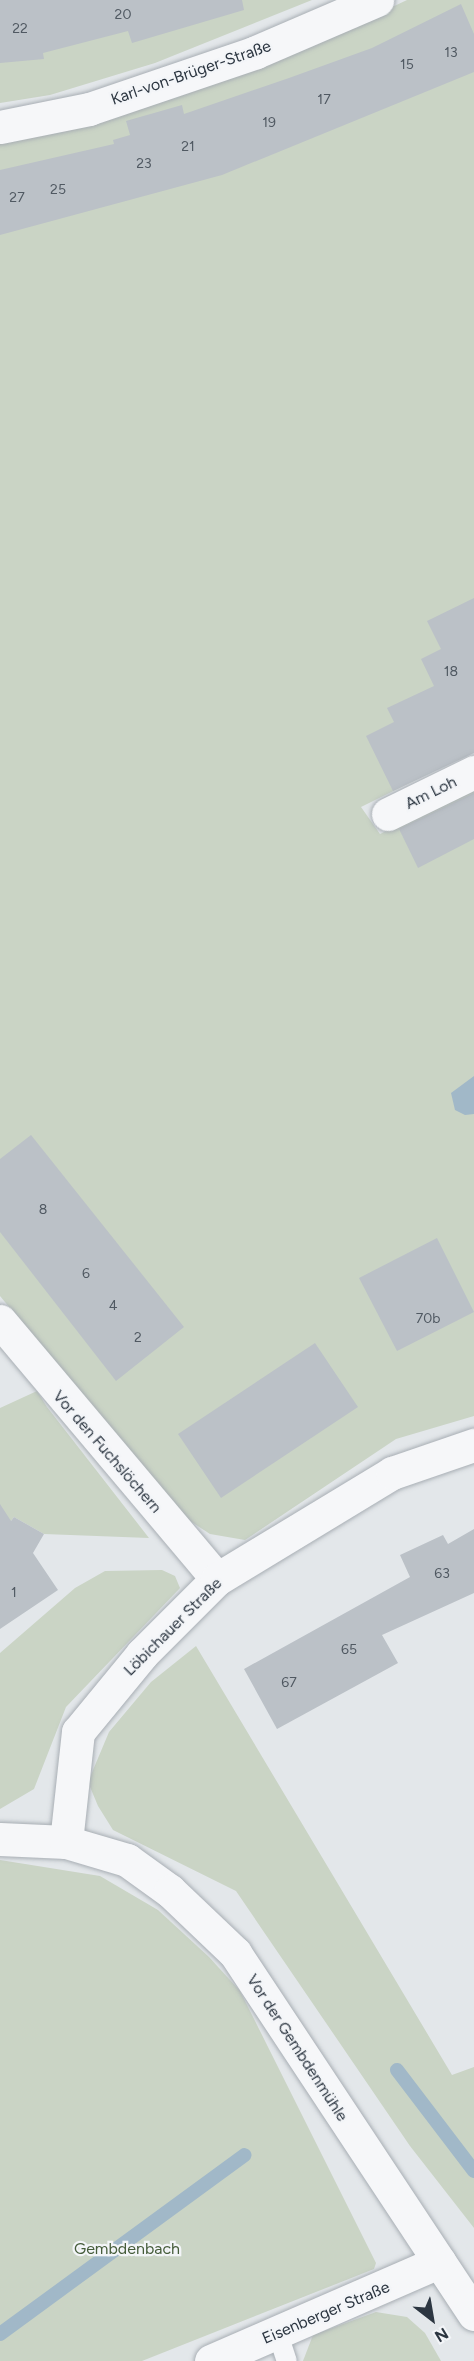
<!DOCTYPE html>
<html>
<head>
<meta charset="utf-8">
<style>
  body { margin:0 }
  #map { position:relative; width:474px; height:2361px; overflow:hidden; background:#e3e7ea; font-family:Figtree,sans-serif }
  div>[style] { position:absolute }
  .green>* { inset:0; background:#cad4c5 }
  .water>* { inset:0; background:#a1b8c8 }
  .stream>* { height:14px; margin:-7px; padding:0 7px; transform-origin:7px; border-radius:7px; background:#a1b8c8 }
  .building>* { inset:0; background:#bbc1c7 }
  .roads { filter:drop-shadow(0 0 2px #a8aeb4) drop-shadow(0 0 2px #a8aeb4) }
  .service>* { height:20px; margin:-10px; padding:0 10px; transform-origin:10px; border-radius:10px; background:#f6f7f9 }
  .minor>* { height:33px; margin:-16.5px; padding:0 16.5px; transform-origin:16.5px; border-radius:16.5px; background:#f6f7f9 }
  span { translate:-50% -50%; white-space:nowrap; text-align:center; line-height:1.15; -webkit-text-stroke:4.5px #f3f5f8; paint-order:stroke }
  .number-label { font-size:14px; color:#505962 }
  .number-label span { -webkit-text-stroke-width:0 }
  .street-label { font-size:16px; color:#2c3641 }
  .park-label { font-size:16px; color:#455c3a }
  .north { position:absolute; left:402px; top:2289px; width:60px; height:60px; -webkit-text-stroke:4px #f3f5f8; paint-order:stroke; rotate:149deg; font-size:16px; font-weight:700; line-height:24px; text-align:center; color:#2c3641 }
  .north::after { content:''; display:block; margin:auto; width:21px; height:27px; background:#2c3641; clip-path:polygon(50% 0,100% 100%,50% 72%,0 100%) }
</style>
</head>
<body>
<div id="map">
  <div class="green">
    <div style="clip-path:polygon(0 0,312px 0,155px 63px,50px 95px,0 103px)"></div>
    <div style="clip-path:polygon(407px 0,474px 0,474px 751px,361px 807px,380px 834px,474px 788px,474px 1416px,396px 1439px,245px 1540px,210px 1534px,184px 1517px,0 1296px,0 141px,348px 28px)"></div>
    <div style="clip-path:polygon(37px 1391px,47px 1407px,149px 1538px,44px 1534px,14px 1517px,0 1535px,0 1408px)"></div>
    <div style="clip-path:polygon(162px 1570px,175px 1576px,180px 1588px,66px 1707px,34px 1789px,0 1809px,0 1653px,75px 1588px,105px 1571px)"></div>
    <div style="clip-path:polygon(196px 1646px,452px 2075px,474px 2067px,474px 2228px,410px 2146px,236px 1891px,113px 1830px,98px 1806px,88px 1782px,109px 1732px,151px 1682px)"></div>
    <div style="clip-path:polygon(0 1860px,100px 1876px,158px 1910px,209px 1957px,240px 1991px,376px 2263px,374px 2269px,142px 2361px,0 2361px)"></div>
    <div style="clip-path:polygon(376px 2312px,407px 2317px,425px 2333px,441px 2361px,303px 2361px,313px 2335px)"></div>
  </div>
  <div class="water">
    <div style="clip-path:polygon(474px 1076px,474px 1114px,465px 1115px,455px 1110px,451px 1093px)"></div>
  </div>
  <div class="stream">
    <div style="left:397px;top:2070px;width:127px;rotate:52.7deg"></div>
    <div style="left:0;top:2334px;width:303px;rotate:-36.2deg"></div>
  </div>
  <div class="building">
    <div style="clip-path:polygon(0 0,242px 0,244px 10px,132px 43px,128px 31px,43px 53px,44px 59px,0 63px)"></div>
    <div style="clip-path:polygon(461px 4px,474px 34px,474px 72px,222px 175px,0 235px,0 170px,114px 144px,113px 140px,130px 135px,126px 121px,182px 105px,184px 114px,289px 78px,372px 48px)"></div>
    <div style="clip-path:polygon(474px 598px,474px 753px,393px 791px,366px 736px,394px 722px,387px 708px,434px 686px,421px 659px,441px 649px,427px 621px)"></div>
    <div style="clip-path:polygon(474px 793px,474px 839px,418px 868px,399px 829px)"></div>
    <div style="clip-path:polygon(31px 1135px,184px 1327px,116px 1381px,0 1232px,0 1159px)"></div>
    <div style="clip-path:polygon(437px 1238px,474px 1312px,397px 1351px,359px 1278px)"></div>
    <div style="clip-path:polygon(315px 1343px,358px 1407px,221px 1498px,178px 1434px)"></div>
    <div style="clip-path:polygon(0 1504px,11px 1521px,14px 1517px,44px 1534px,33px 1553px,58px 1590px,0 1629px)"></div>
    <div style="clip-path:polygon(474px 1529px,474px 1593px,382px 1635px,398px 1663px,277px 1729px,244px 1669px,410px 1577px,400px 1555px,443px 1535px,448px 1544px)"></div>
  </div>
  <div class="roads">
    <div class="service">
      <div style="left:278px;top:2334px;width:28px;rotate:72deg"></div>
    </div>
    <div class="minor">
      <div style="left:0;top:127px;width:91px;rotate:-11.4deg"></div>
      <div style="left:89px;top:109px;width:176px;rotate:-18.8deg"></div>
      <div style="left:256px;top:52px;width:132px;rotate:-23.3deg"></div>
      <div style="left:388px;top:814px;width:96px;rotate:-26deg"></div>
      <div style="left:0;top:1321px;width:337px;rotate:49.9deg"></div>
      <div style="left:0;top:1839px;width:66px;rotate:2.6deg"></div>
      <div style="left:66px;top:1842px;width:64px;rotate:16.4deg"></div>
      <div style="left:127px;top:1860px;width:53px;rotate:35.8deg"></div>
      <div style="left:170px;top:1891px;width:90px;rotate:43.6deg"></div>
      <div style="left:235px;top:1953px;width:433px;rotate:56.5deg"></div>
      <div style="left:66px;top:1842px;width:111px;rotate:-83.8deg"></div>
      <div style="left:78px;top:1732px;width:101px;rotate:-50.6deg"></div>
      <div style="left:142px;top:1654px;width:106px;rotate:-45deg"></div>
      <div style="left:217px;top:1579px;width:205px;rotate:-31.2deg"></div>
      <div style="left:392px;top:1473px;width:87px;rotate:-18.9deg"></div>
      <div style="left:211px;top:2361px;width:249px;rotate:-23.5deg"></div>
    </div>
  </div>
  <div class="number-label">
    <span style="left:123px;top:15px">20</span>
    <span style="left:20px;top:29px">22</span>
    <span style="left:451px;top:53px">13</span>
    <span style="left:407px;top:65px">15</span>
    <span style="left:324px;top:100px">17</span>
    <span style="left:269px;top:123px">19</span>
    <span style="left:188px;top:147px">21</span>
    <span style="left:144px;top:164px">23</span>
    <span style="left:58px;top:190px">25</span>
    <span style="left:17px;top:198px">27</span>
    <span style="left:451px;top:672px">18</span>
    <span style="left:43px;top:1210px">8</span>
    <span style="left:86px;top:1274px">6</span>
    <span style="left:113px;top:1306px">4</span>
    <span style="left:428px;top:1319px">70b</span>
    <span style="left:138px;top:1338px">2</span>
    <span style="left:442px;top:1574px">63</span>
    <span style="left:14px;top:1593px">1</span>
    <span style="left:349px;top:1650px">65</span>
    <span style="left:289px;top:1683px">67</span>
  </div>
  <div class="street-label">
    <span style="left:191px;top:73px;rotate:-19deg">Karl-von-Brüger-Straße</span>
    <span style="left:431px;top:793px;rotate:-26deg">Am Loh</span>
    <span style="left:107px;top:1452px;rotate:49deg">Vor den Fuchslöchern</span>
    <span style="left:173px;top:1627px;rotate:-45deg">Löbichauer Straße</span>
    <span style="left:297px;top:2048px;rotate:57deg">Vor der Gembdenmühle</span>
    <span style="left:326px;top:2313px;rotate:-23deg">Eisenberger Straße</span>
  </div>
  <div class="park-label">
    <span style="left:127px;top:2249px">Gembdenbach</span>
  </div>
  <div class="north">N</div>
</div>
</body>
</html>
